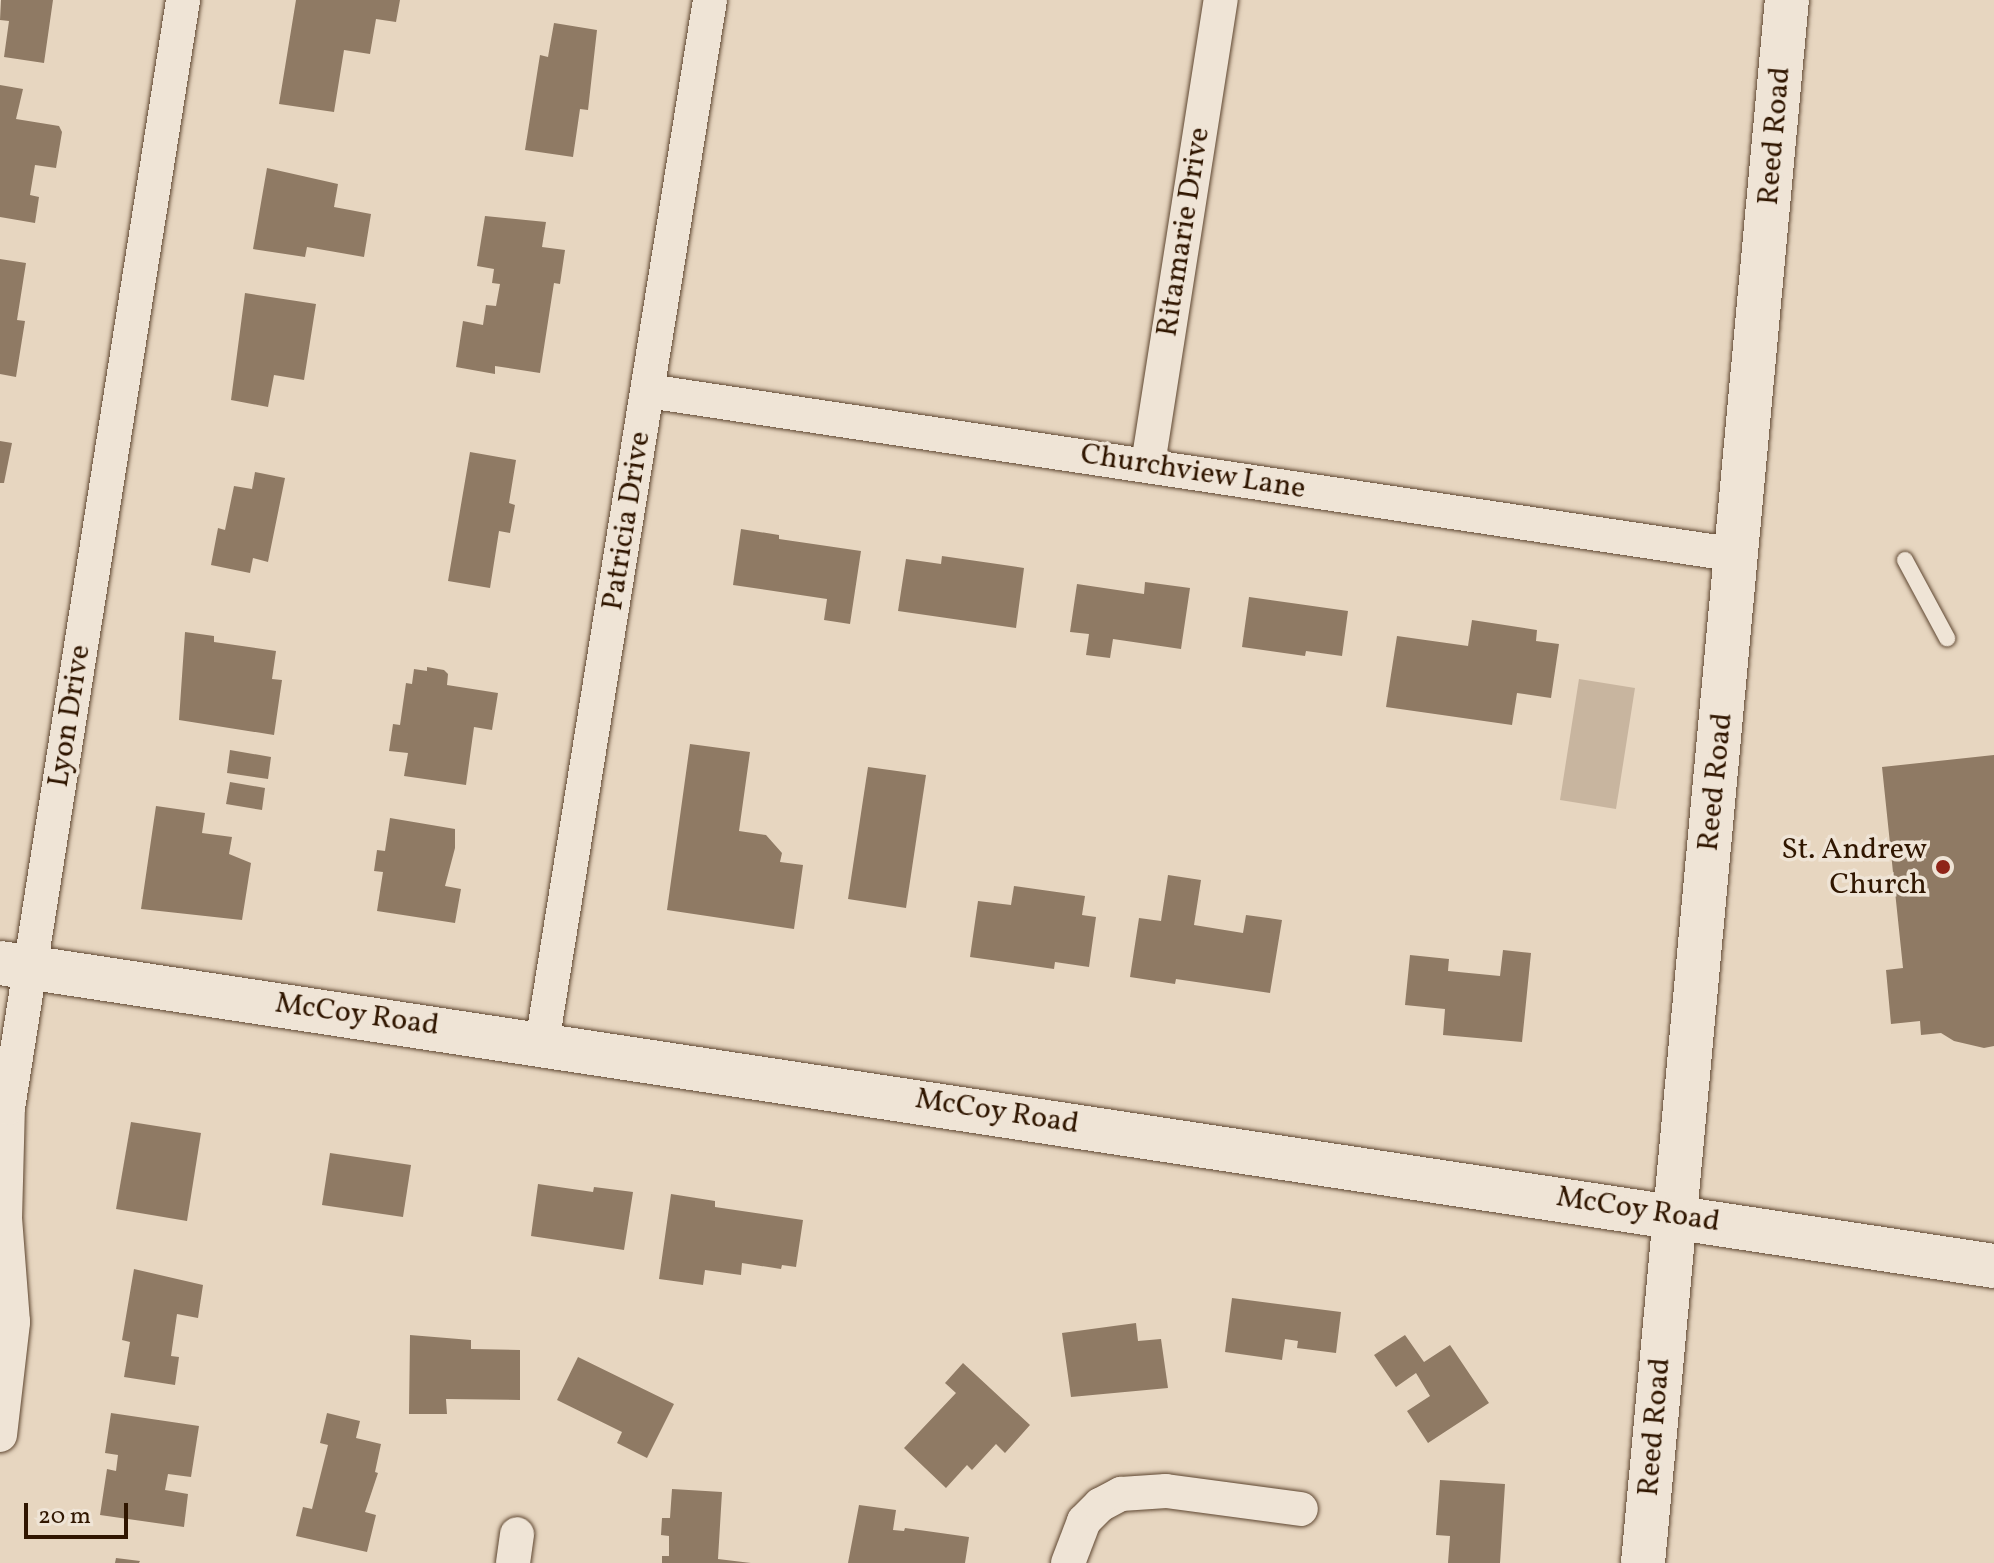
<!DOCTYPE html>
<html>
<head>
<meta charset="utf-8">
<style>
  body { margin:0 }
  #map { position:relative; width:1994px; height:1563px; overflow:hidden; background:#e7d6c0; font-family:Vollkorn,serif }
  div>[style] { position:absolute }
  .green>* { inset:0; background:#c8b59f }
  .building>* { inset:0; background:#8f7a64 }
  .roads { filter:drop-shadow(0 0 2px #5e4630) drop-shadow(0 0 2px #5e4630) }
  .service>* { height:16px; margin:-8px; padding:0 8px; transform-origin:8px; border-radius:8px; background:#efe4d6 }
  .minor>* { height:34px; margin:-17px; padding:0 17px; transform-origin:17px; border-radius:17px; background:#efe4d6 }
  .secondary>* { height:44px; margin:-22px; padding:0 22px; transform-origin:22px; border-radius:22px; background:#efe4d6 }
  .dots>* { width:22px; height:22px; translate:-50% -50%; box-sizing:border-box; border:4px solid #efe4d6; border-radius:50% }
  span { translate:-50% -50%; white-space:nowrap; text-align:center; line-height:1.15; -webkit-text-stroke:7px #efe4d6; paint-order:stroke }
  .street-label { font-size:30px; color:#301600 }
  .poi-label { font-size:30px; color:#301600 }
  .right { translate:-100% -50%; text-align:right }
  .scale { position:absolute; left:24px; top:1503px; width:104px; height:36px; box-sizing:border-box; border:4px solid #301600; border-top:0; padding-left:10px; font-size:24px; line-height:28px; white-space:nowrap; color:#301600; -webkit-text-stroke:6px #efe4d6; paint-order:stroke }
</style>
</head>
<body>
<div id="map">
  <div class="green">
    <div style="clip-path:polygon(1579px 679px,1635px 688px,1616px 809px,1560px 800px)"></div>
  </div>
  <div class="building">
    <div style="clip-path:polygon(1px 0,53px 0,44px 63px,4px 57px,9px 21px,0 20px)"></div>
    <div style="clip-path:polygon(296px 0,400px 0,396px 22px,376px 19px,370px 54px,344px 50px,334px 112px,279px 104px)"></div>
    <div style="clip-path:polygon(554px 23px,597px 30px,588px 110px,580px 109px,573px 157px,525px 150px,540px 55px,548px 57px)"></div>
    <div style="clip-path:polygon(0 85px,23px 89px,16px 119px,59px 126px,62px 132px,56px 168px,35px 165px,30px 195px,39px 197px,35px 223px,0 217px)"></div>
    <div style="clip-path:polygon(267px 168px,338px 184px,334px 207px,371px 214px,364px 257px,307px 247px,305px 257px,253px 249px)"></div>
    <div style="clip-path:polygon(485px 216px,546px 222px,542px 247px,565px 250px,560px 284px,554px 283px,540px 373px,495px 366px,495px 374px,456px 367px,463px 321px,483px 325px,486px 305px,496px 306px,500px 284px,492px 283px,494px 269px,477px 266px)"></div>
    <div style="clip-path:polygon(0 259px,26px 263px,17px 320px,25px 321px,16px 377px,0 374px)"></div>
    <div style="clip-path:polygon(245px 293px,316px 304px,304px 380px,274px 375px,268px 407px,231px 400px)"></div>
    <div style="clip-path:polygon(0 441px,12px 443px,4px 483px,0 483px)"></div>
    <div style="clip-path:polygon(470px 452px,516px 460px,509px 503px,515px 505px,510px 533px,499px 531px,490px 588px,448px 581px)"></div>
    <div style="clip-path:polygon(255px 472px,285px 478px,268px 562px,253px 558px,250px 573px,211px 565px,218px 528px,225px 530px,234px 486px,252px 489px)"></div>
    <div style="clip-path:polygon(741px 529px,779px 535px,779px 539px,861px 551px,850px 624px,824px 620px,827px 599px,733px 585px)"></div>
    <div style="clip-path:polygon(942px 556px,1024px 568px,1016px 628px,898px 611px,906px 559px,941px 564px)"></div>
    <div style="clip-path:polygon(1145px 582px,1190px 588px,1181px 649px,1113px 639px,1110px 658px,1086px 655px,1089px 634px,1070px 632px,1077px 584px,1144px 594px)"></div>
    <div style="clip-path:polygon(1249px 597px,1348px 611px,1342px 656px,1306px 651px,1305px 656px,1242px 647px)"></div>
    <div style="clip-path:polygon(1472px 620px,1537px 630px,1536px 641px,1559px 644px,1551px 698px,1517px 693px,1512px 725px,1386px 707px,1397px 636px,1468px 646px)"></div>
    <div style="clip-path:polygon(185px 632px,214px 636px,214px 642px,276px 651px,272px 679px,282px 680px,274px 735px,179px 720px)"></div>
    <div style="clip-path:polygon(427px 667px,444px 670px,448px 674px,447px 685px,498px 693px,492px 730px,474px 727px,466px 785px,404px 776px,408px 753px,389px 751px,393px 724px,400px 725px,406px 683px,412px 684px,414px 669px,427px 671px)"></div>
    <div style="clip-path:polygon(690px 744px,750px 752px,739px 831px,766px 835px,782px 853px,780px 862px,803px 865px,794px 929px,667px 910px)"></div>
    <div style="clip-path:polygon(230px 750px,271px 757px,268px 779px,227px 773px)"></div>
    <div style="clip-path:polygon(1994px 755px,1994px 1046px,1984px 1048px,1954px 1041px,1941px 1033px,1921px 1035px,1920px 1021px,1891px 1024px,1886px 970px,1903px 968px,1882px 767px)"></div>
    <div style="clip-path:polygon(868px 767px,926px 775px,906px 908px,848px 899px)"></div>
    <div style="clip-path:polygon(230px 782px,265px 788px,262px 810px,226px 804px)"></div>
    <div style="clip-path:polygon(156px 806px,205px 813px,202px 833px,232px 837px,229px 854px,251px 863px,242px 920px,141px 909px)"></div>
    <div style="clip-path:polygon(390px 818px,455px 829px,455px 848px,445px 886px,461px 889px,455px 923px,377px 911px,383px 872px,374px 871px,377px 850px,385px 851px)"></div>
    <div style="clip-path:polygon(1168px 875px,1201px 880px,1194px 925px,1243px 933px,1246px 915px,1282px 920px,1270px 993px,1176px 979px,1175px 984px,1130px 977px,1139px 918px,1161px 921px)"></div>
    <div style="clip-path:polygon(1014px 886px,1085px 896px,1082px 915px,1096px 917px,1089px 967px,1055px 962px,1054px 969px,970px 957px,978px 901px,1011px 905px)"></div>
    <div style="clip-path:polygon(1503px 950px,1531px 953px,1522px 1042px,1443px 1035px,1445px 1009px,1405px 1005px,1410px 955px,1449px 959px,1448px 971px,1500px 976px)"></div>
    <div style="clip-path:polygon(131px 1122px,201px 1133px,187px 1221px,116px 1209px)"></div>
    <div style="clip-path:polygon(330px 1153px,411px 1165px,403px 1217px,322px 1205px)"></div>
    <div style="clip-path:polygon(538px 1184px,593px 1192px,594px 1187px,633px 1192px,624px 1250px,531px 1236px)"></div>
    <div style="clip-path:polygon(671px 1194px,715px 1201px,715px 1207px,803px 1220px,796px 1267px,782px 1265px,781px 1269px,742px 1263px,741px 1275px,705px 1270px,703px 1285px,659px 1279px)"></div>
    <div style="clip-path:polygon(134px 1269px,203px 1285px,198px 1318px,177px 1314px,171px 1356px,179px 1357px,175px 1385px,124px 1377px,130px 1342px,122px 1340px)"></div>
    <div style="clip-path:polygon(1232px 1298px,1341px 1312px,1336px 1353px,1297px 1348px,1298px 1341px,1285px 1339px,1282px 1360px,1225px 1352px)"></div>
    <div style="clip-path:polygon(1136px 1323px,1138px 1341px,1161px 1339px,1168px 1388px,1071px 1397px,1062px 1333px)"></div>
    <div style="clip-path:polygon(410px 1335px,471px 1340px,471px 1349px,520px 1350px,520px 1400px,446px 1399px,447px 1414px,409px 1414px)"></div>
    <div style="clip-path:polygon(1405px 1335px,1424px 1362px,1450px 1345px,1489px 1403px,1428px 1443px,1407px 1411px,1430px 1396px,1416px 1373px,1396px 1387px,1374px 1355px)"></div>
    <div style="clip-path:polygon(578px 1357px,674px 1404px,647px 1458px,617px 1443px,622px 1432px,557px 1400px)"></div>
    <div style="clip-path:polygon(963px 1363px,1030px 1425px,1005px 1453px,996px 1444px,972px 1470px,967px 1465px,946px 1488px,904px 1448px,956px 1393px,945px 1383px)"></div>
    <div style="clip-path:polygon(111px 1413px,199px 1426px,191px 1477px,168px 1474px,165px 1490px,188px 1494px,184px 1527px,100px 1515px,107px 1469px,116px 1471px,118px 1455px,105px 1453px)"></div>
    <div style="clip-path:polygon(327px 1413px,360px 1421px,356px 1438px,381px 1444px,375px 1472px,378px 1473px,365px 1512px,376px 1515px,367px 1552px,296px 1536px,303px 1507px,312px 1509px,328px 1445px,320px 1443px)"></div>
    <div style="clip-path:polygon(1440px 1480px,1505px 1484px,1500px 1563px,1448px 1563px,1450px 1536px,1436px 1535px)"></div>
    <div style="clip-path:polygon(672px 1489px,722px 1492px,718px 1559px,751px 1563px,662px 1563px,662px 1556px,669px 1556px,669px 1536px,661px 1535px,662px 1518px,670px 1518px)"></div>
    <div style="clip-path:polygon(859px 1505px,896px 1510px,893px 1530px,904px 1531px,905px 1528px,969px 1537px,965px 1563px,848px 1563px)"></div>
    <div style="clip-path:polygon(116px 1558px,140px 1561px,139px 1563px,115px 1563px)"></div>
  </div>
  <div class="roads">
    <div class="service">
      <div style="left:1905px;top:560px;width:89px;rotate:61.7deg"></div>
    </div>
    <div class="minor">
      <div style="left:648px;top:391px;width:1102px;rotate:8.56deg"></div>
      <div style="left:1148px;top:464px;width:470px;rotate:-81.1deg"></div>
      <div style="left:542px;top:1043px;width:1056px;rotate:-80.85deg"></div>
      <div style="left:0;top:1435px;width:114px;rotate:-83.4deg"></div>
      <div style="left:13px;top:1322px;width:103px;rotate:-94.4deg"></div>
      <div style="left:5px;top:1219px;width:111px;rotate:-88.5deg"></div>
      <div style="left:8px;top:1108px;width:1122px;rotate:-81.02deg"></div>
      <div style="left:513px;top:1563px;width:29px;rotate:-82deg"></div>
      <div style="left:1068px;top:1563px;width:45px;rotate:-69.1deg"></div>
      <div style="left:1084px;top:1521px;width:23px;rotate:-45deg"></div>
      <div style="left:1100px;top:1505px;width:24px;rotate:-28deg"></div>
      <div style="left:1121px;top:1494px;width:45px;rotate:-3.8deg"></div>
      <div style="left:1166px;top:1491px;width:136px;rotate:7.6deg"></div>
    </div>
    <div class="secondary">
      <div style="left:0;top:963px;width:2017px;rotate:8.64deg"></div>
      <div style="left:1643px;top:1563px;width:1570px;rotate:-84.74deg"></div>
    </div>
  </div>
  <div class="dots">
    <div style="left:1943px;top:867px;background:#8f2418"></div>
  </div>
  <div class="street-label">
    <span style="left:1775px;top:136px;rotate:-85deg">Reed Road</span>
    <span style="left:1184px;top:232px;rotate:-81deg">Ritamarie Drive</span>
    <span style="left:1193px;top:472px;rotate:9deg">Churchview Lane</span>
    <span style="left:627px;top:521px;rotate:-81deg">Patricia Drive</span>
    <span style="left:70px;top:716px;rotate:-81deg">Lyon Drive</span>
    <span style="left:1716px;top:782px;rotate:-84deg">Reed Road</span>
    <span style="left:357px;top:1015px;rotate:8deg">McCoy Road</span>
    <span style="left:997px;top:1112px;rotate:9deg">McCoy Road</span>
    <span style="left:1638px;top:1210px;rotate:9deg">McCoy Road</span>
    <span style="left:1655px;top:1427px;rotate:-85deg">Reed Road</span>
  </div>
  <div class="poi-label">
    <span class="right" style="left:1927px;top:867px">St. Andrew<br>Church</span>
  </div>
  <div class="scale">20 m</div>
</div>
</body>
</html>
